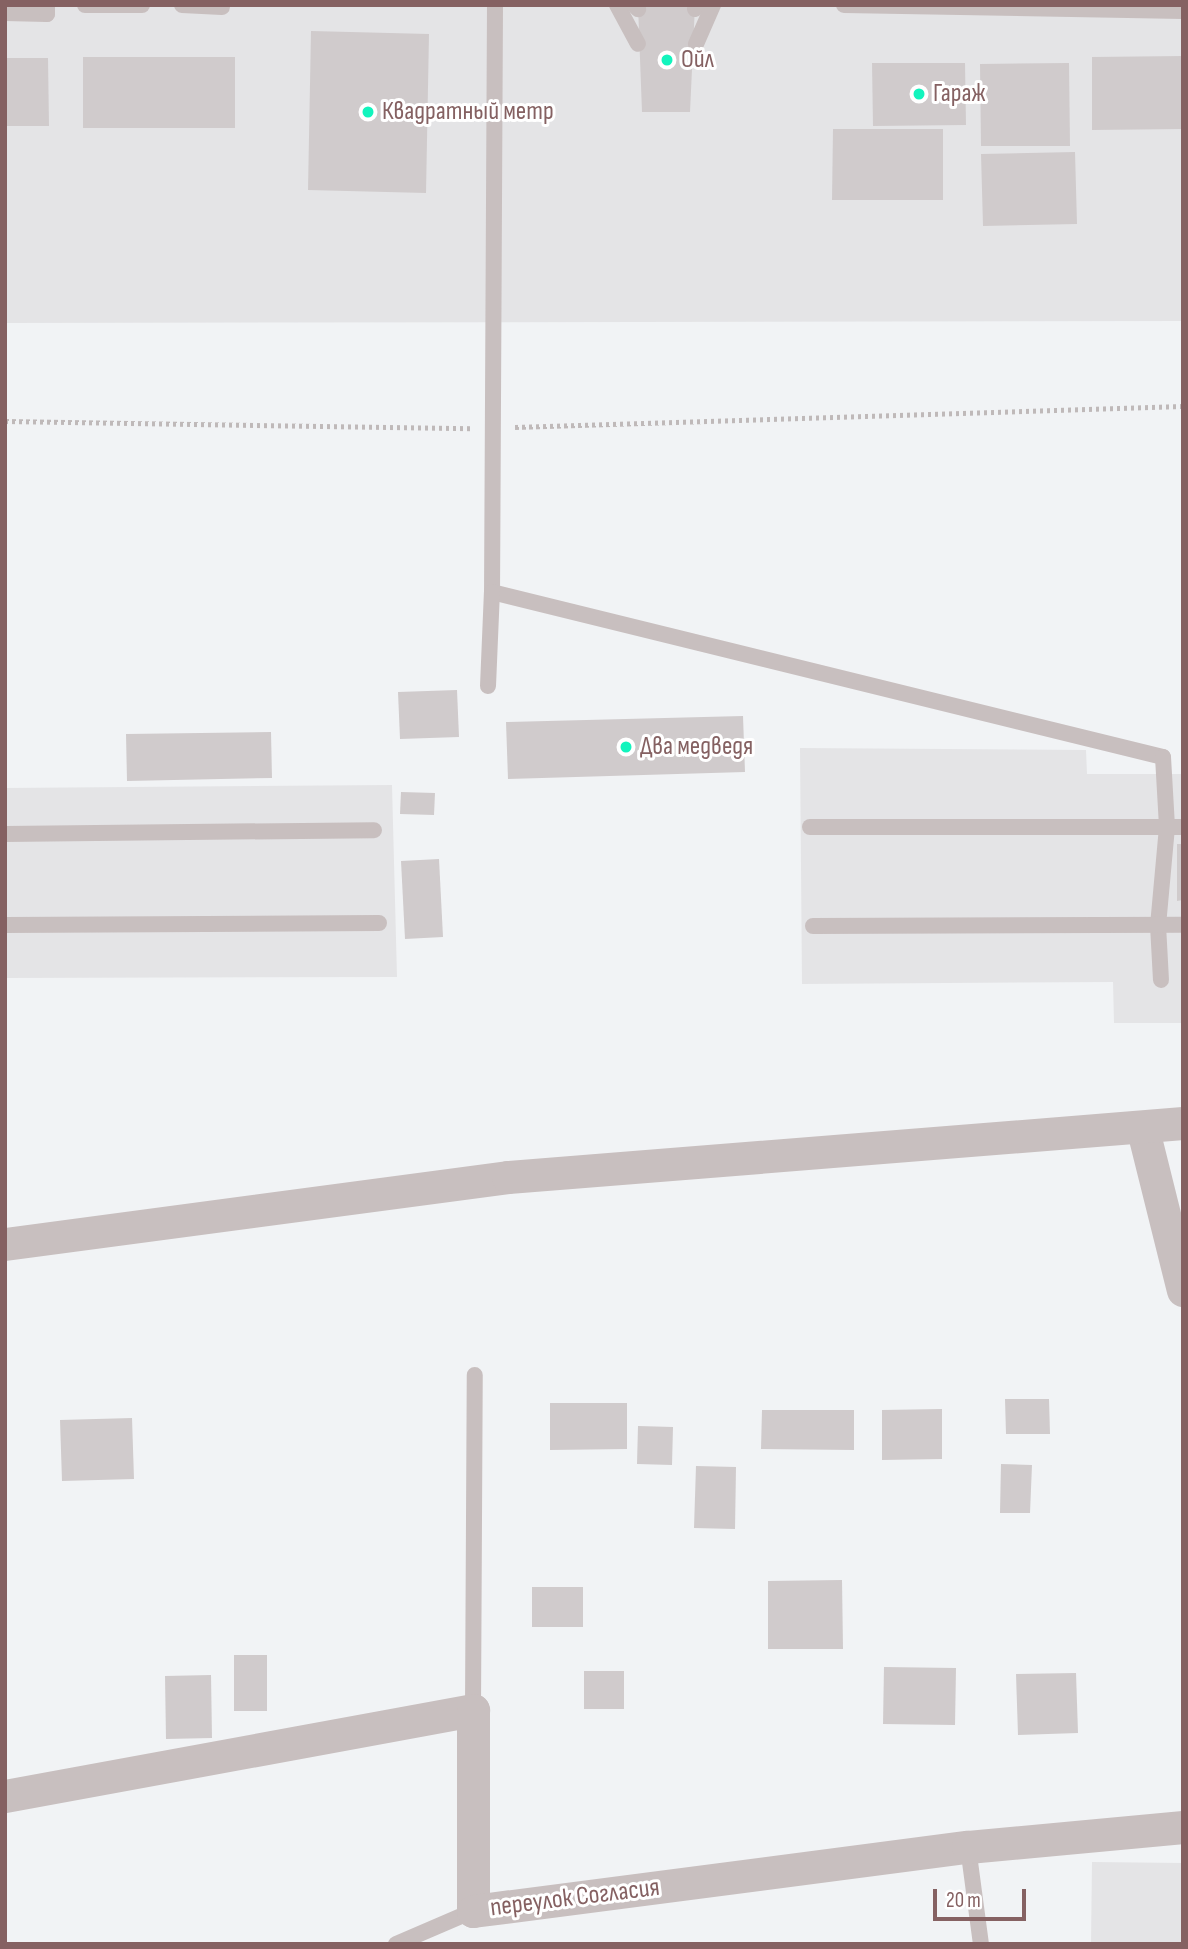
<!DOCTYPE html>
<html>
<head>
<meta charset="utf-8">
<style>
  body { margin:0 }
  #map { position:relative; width:1188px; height:1949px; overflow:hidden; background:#f1f3f5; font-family:"Sofia Sans Condensed",sans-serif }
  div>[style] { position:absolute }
  .built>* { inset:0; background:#e4e4e6 }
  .building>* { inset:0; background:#d0cbcc }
  .path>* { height:4.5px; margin-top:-2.25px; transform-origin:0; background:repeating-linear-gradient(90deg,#bfb9b9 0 3.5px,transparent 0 7px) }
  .lane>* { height:16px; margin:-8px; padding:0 8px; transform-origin:8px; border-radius:8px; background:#c8bfbf }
  .street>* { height:33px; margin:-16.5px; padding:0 16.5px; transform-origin:16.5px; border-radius:16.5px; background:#c8bfbf }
  .dots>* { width:19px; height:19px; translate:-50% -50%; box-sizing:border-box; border:4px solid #fff; border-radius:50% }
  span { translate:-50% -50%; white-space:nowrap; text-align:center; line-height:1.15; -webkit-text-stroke:6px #fff; paint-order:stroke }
  .poi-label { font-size:26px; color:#856162 }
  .left { translate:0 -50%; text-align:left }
  .street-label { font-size:26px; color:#856162 }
  .frame { position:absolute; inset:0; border:7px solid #856162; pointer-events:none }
  .scale { position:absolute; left:933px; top:1889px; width:93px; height:32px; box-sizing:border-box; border:4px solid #856162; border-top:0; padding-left:9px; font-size:21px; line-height:24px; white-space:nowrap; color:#856162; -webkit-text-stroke:5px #fff; paint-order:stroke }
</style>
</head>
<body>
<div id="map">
  <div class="built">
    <div style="clip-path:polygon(5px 5px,1183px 5px,1183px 321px,5px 323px)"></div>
    <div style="clip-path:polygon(800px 748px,1086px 750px,1087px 774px,1183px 774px,1183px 1023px,1114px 1023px,1113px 982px,802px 984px)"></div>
    <div style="clip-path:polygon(392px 785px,397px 977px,5px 978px,5px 788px)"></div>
    <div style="clip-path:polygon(1092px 1862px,1183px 1863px,1183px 1944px,1091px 1944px)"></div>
  </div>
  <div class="building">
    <div style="clip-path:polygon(638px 5px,695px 5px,690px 112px,642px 112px)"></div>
    <div style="clip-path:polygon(311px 31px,429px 34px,426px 193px,308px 190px)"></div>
    <div style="clip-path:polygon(1183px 56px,1183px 129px,1092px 130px,1092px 57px)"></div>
    <div style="clip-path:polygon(83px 57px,235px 57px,235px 128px,83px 128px)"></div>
    <div style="clip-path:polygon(5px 58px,48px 58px,49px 126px,5px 126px)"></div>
    <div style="clip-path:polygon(872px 63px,965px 63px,966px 125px,873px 126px)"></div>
    <div style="clip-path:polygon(1069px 63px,1070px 146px,981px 146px,980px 64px)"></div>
    <div style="clip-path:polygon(833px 129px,943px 129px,943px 200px,832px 200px)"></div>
    <div style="clip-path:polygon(1075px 152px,1077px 224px,983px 226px,981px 154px)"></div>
    <div style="clip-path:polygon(457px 690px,459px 737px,400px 739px,398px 692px)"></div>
    <div style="clip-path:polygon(743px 716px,745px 772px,508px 779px,506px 722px)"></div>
    <div style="clip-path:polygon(271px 732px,272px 778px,127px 781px,126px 734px)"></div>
    <div style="clip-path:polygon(401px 792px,435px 793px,434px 815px,400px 814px)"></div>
    <div style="clip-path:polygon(1177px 844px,1183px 844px,1183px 900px,1177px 901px)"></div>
    <div style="clip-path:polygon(439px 859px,443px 937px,405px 939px,401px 861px)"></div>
    <div style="clip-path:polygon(1005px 1399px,1049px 1399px,1050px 1434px,1006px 1434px)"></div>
    <div style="clip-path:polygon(550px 1403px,627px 1403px,627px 1449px,550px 1450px)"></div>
    <div style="clip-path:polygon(942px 1409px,942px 1459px,882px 1460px,882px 1410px)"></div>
    <div style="clip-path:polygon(762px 1410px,854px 1410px,854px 1450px,761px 1449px)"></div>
    <div style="clip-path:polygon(132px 1418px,134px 1479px,62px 1481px,60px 1420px)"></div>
    <div style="clip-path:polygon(638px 1426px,673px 1427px,672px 1465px,637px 1464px)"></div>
    <div style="clip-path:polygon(1001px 1464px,1032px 1465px,1030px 1513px,1000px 1513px)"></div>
    <div style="clip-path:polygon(696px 1466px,736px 1467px,735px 1529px,694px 1528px)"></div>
    <div style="clip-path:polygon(842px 1580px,843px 1649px,768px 1649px,768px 1581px)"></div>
    <div style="clip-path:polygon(532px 1587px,583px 1587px,583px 1627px,532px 1627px)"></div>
    <div style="clip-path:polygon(234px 1655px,267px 1655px,267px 1711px,234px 1711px)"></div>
    <div style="clip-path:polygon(884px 1667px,956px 1668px,955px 1725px,883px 1724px)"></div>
    <div style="clip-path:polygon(584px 1671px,624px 1671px,624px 1709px,584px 1709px)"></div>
    <div style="clip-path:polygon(1076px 1673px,1078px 1733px,1018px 1735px,1016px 1674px)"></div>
    <div style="clip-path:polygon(211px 1675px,212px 1738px,166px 1739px,165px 1676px)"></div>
  </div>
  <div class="path">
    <div style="left:5px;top:421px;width:467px;rotate:0.9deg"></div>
    <div style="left:515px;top:427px;width:668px;rotate:-1.8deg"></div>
  </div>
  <div class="lane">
    <div style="left:85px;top:5px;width:57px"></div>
    <div style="left:182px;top:5px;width:40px;rotate:2.9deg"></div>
    <div style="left:495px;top:5px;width:587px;rotate:90.29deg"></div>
    <div style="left:492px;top:592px;width:691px;rotate:13.82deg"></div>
    <div style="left:1163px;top:757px;width:70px;rotate:86.7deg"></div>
    <div style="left:1167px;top:827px;width:98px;rotate:95.2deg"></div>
    <div style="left:1158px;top:925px;width:55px;rotate:86.9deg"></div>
    <div style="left:617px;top:5px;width:44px;rotate:61.7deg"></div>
    <div style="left:634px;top:5px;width:6px;rotate:45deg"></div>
    <div style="left:844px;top:5px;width:339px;rotate:1deg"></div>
    <div style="left:695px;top:9px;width:5px;rotate:-53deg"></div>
    <div style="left:5px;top:13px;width:42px;rotate:1.4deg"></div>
    <div style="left:47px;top:14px;width:9px;rotate:-90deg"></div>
    <div style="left:696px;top:44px;width:43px;rotate:-66.4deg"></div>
    <div style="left:488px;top:686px;width:94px;rotate:-87.6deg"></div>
    <div style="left:810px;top:827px;width:373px"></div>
    <div style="left:5px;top:834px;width:369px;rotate:-0.6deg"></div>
    <div style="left:5px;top:925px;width:374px;rotate:-0.3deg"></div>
    <div style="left:813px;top:926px;width:370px;rotate:-0.2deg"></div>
    <div style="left:473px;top:1710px;width:335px;rotate:-89.7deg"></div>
    <div style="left:968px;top:1847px;width:98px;rotate:82.4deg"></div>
    <div style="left:396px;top:1944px;width:84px;rotate:-23.2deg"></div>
  </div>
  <div class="street">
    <div style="left:1143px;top:1130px;width:165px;rotate:76deg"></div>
    <div style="left:5px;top:1244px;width:507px;rotate:-7.59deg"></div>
    <div style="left:508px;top:1177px;width:677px;rotate:-4.57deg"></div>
    <div style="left:5px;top:1796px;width:476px;rotate:-10.4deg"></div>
    <div style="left:473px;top:1710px;width:201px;rotate:90deg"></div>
    <div style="left:473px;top:1911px;width:499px;rotate:-7.4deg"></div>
    <div style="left:968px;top:1847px;width:216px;rotate:-5.3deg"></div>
  </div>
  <div class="dots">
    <div style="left:667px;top:60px;background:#12f4bd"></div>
    <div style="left:919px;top:94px;background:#12f4bd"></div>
    <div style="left:368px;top:112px;background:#12f4bd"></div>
    <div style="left:626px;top:747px;background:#12f4bd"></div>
  </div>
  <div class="poi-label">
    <span class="left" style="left:681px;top:60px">Ойл</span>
    <span class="left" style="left:933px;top:94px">Гараж</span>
    <span class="left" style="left:382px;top:112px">Квадратный метр</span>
    <span class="left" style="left:640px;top:747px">Два медведя</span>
  </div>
  <div class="street-label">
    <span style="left:575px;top:1898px;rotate:-7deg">переулок Согласия</span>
  </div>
  <div class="frame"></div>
  <div class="scale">20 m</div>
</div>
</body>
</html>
